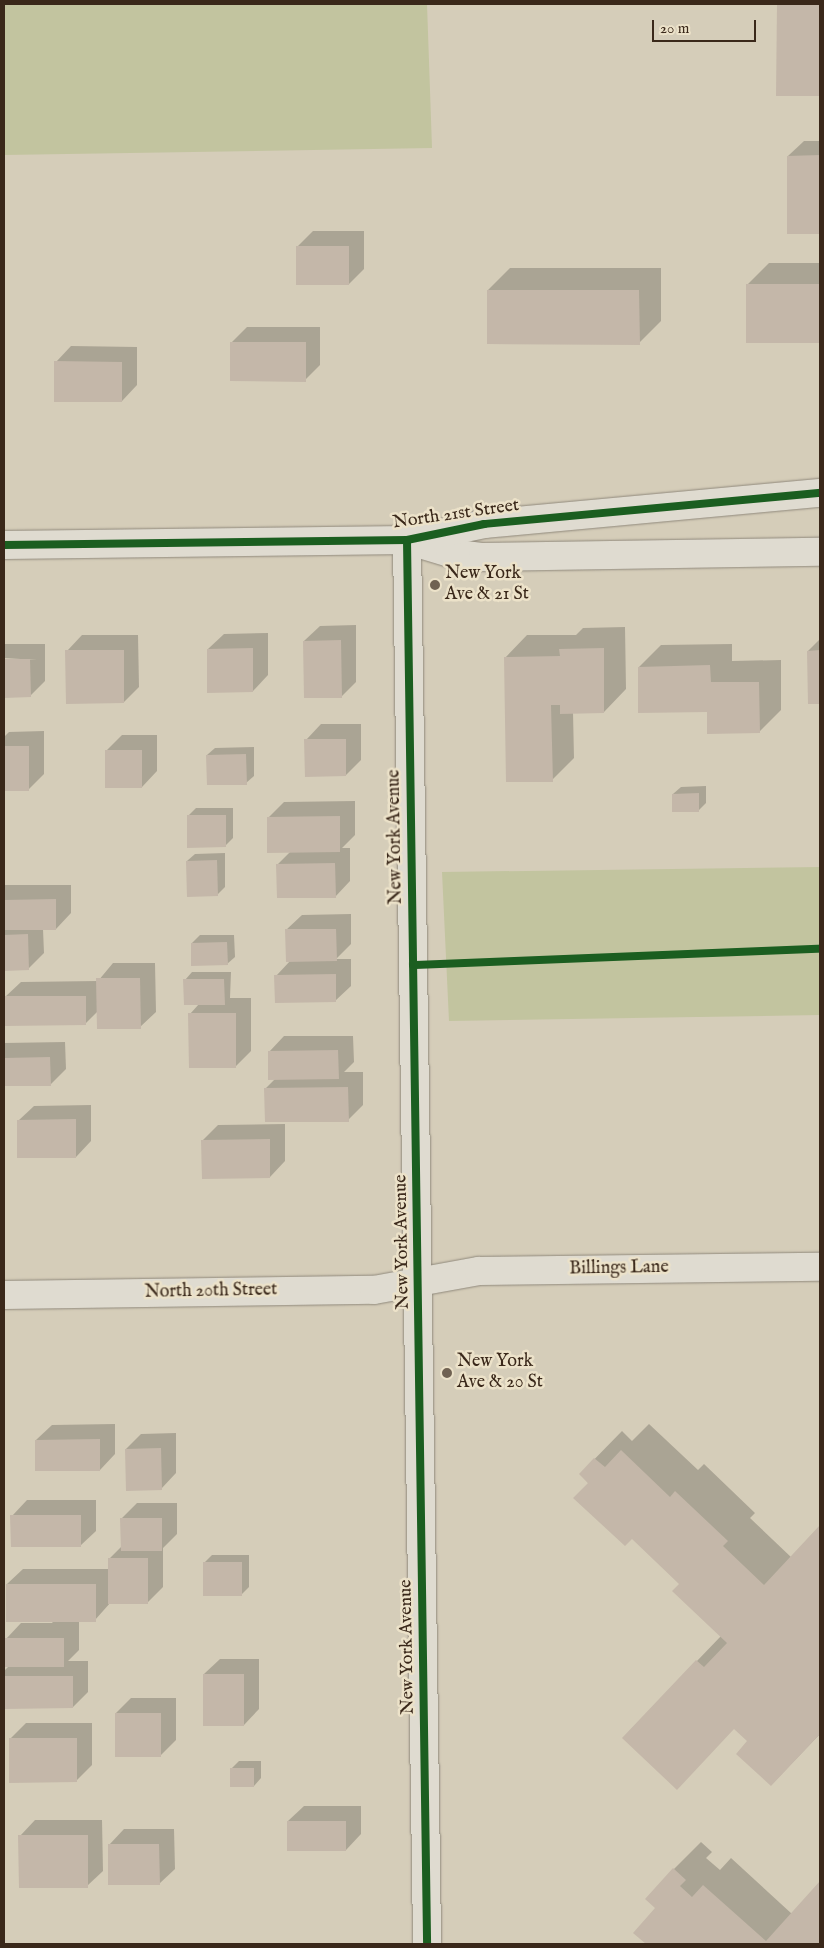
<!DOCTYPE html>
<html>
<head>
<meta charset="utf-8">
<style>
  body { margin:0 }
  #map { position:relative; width:824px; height:1948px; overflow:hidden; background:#d5cdb9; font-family:"IM FELL English",serif }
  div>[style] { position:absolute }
  .green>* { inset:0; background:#c2c49f }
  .shadow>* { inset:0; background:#0003 }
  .building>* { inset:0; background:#c4b7a9 }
  .roads { filter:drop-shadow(0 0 1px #90897c) drop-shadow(0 0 1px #90897c) }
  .minor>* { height:28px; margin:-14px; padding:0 14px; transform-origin:14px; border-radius:14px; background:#dfdbd0 }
  .cycleway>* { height:8px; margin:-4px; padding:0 4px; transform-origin:4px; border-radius:4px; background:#1b5e20 }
  .dots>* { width:14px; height:14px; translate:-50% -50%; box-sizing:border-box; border:2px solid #ece2c9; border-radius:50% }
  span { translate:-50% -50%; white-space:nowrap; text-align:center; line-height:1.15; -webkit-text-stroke:5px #ece2c9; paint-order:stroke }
  .street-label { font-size:18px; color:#3a281a }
  .poi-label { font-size:18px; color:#3a281a }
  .left { translate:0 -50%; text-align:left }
  .frame { position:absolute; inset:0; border:5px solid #3a281a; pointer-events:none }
  .scale { position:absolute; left:652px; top:20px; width:104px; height:22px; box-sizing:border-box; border:2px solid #3a281a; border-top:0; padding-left:6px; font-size:15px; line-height:18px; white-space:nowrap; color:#3a281a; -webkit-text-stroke:4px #ece2c9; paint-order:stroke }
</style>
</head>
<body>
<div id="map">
  <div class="green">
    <div style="clip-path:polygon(4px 4px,427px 4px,432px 148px,4px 155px)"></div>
    <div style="clip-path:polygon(820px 867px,820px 1015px,449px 1021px,442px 872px)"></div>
  </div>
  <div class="shadow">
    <div style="clip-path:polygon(778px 4px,820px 4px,820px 95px,778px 95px)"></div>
    <div style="clip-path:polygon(804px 141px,820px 141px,820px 233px,788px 233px,788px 156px)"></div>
    <div style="clip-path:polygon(313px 231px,364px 231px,364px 269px,349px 284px,298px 246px)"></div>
    <div style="clip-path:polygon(769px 263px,820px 263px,820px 342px,747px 342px,747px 285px)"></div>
    <div style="clip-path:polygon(510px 268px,661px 268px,661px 321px,639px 343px,488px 290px)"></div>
    <div style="clip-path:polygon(247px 327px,320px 327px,320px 365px,305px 380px,231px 343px)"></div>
    <div style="clip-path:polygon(71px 346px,137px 347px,137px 385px,122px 401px,56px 362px)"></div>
    <div style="clip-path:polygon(356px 625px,356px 682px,341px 697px,304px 641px,320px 626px)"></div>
    <div style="clip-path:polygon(625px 627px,626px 689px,604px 712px,573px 712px,574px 758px,552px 780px,505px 658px,527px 635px,576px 635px,583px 628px)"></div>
    <div style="clip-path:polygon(268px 633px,268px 675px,253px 691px,208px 649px,224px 634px)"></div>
    <div style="clip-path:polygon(82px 635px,138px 635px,139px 687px,124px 702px,67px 651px)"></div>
    <div style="clip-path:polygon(820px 639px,820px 703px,809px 703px,808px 651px)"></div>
    <div style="clip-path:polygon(4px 644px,45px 644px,45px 681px,30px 696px,4px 696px,4px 660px,37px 660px,4px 658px)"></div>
    <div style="clip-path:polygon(732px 644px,732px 661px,781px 660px,781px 710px,759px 732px,639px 667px,661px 645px)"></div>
    <div style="clip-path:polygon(321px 724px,361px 724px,361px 760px,346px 775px,306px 740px)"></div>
    <div style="clip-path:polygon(44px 731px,44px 774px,29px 789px,4px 789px,4px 737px,9px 732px)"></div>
    <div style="clip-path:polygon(122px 735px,157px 735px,157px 771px,142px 787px,106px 751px)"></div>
    <div style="clip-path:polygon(254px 747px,254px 776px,246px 783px,207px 755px,215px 748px)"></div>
    <div style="clip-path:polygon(706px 786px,706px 803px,699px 810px,673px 794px,681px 787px)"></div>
    <div style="clip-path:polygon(355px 801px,355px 835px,342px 848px,350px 848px,350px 881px,335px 897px,278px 864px,291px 851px,268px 818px,284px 802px)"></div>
    <div style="clip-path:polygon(196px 808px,233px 808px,233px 838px,225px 846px,188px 816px)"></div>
    <div style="clip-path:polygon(225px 853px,225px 887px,217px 895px,187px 861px,195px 854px)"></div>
    <div style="clip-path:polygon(4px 885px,71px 885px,71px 913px,56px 929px,43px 929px,44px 953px,28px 969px,4px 969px)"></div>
    <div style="clip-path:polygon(351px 914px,351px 944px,336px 959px,351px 959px,351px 986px,335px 1001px,276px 976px,291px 960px,286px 930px,302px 915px)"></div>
    <div style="clip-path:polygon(200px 935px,234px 935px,235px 957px,227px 964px,192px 943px)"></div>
    <div style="clip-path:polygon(113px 963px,155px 963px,156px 1012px,140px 1027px,98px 1011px,85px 1024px,5px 997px,21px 982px,98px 981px)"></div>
    <div style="clip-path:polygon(192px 972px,231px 972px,230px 998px,251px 998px,251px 1051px,236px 1066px,190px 1014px,199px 1004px,185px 980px)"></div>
    <div style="clip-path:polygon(284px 1036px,353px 1036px,354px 1062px,344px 1072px,363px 1072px,363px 1105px,348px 1120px,266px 1088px,276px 1078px,269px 1052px)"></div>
    <div style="clip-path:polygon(65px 1042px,66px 1069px,50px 1085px,4px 1085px,4px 1043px)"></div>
    <div style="clip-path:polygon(91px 1105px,91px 1141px,76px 1157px,18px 1121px,34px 1106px)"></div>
    <div style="clip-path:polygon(285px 1124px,285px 1161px,270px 1177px,203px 1140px,218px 1125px)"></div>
    <div style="clip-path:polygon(115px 1424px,115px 1454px,100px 1470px,36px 1440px,52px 1425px)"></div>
    <div style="clip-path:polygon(649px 1424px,698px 1470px,704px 1464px,755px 1513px,750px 1518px,792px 1558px,820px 1527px,820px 1734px,771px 1785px,749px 1741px,735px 1728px,623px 1738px,721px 1636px,681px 1584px,580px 1474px,622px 1431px,632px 1441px)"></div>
    <div style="clip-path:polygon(176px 1433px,176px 1473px,161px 1489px,126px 1449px,141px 1434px)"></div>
    <div style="clip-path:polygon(27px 1500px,96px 1500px,96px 1531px,80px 1546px,12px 1516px)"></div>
    <div style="clip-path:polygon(137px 1503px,177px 1503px,177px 1534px,163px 1548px,163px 1587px,148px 1602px,111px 1602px,95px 1620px,79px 1621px,79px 1650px,68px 1661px,88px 1661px,88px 1692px,73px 1707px,4px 1707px,4px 1671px,9px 1666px,6px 1639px,21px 1623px,53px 1623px,7px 1584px,23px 1569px,109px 1569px,109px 1559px,122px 1546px,122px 1518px)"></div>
    <div style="clip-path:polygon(212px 1555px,249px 1555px,249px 1587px,242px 1594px,204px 1563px)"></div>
    <div style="clip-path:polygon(220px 1659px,259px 1659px,259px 1709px,244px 1725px,204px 1674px)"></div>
    <div style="clip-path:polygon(131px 1698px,176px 1698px,176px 1740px,160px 1756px,116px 1713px)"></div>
    <div style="clip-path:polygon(26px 1723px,92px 1723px,92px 1765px,76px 1781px,10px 1739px)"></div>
    <div style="clip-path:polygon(239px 1761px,261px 1761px,261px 1778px,254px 1786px,232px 1768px)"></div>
    <div style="clip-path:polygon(304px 1806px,361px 1806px,361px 1834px,346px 1850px,288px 1821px)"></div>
    <div style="clip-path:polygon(35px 1820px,102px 1820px,103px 1871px,87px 1886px,20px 1836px)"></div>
    <div style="clip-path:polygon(124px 1829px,174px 1829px,175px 1869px,159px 1884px,109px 1845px)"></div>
    <div style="clip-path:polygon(701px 1842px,712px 1852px,706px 1858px,720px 1870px,731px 1858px,792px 1914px,820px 1883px,820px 1944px,648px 1944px,635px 1933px,657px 1908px,674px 1869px)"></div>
  </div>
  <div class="building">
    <div style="clip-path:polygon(777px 4px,820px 4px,820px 96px,776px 96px)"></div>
    <div style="clip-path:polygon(820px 155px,820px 234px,787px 234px,787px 156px)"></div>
    <div style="clip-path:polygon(296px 246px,349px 246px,349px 285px,296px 285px)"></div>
    <div style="clip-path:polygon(746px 284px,820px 284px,820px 343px,746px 343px)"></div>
    <div style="clip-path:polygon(487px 290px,639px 290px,640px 345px,487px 344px)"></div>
    <div style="clip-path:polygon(230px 342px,306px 342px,306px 382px,230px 381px)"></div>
    <div style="clip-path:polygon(54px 361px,122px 362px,122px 402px,54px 402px)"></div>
    <div style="clip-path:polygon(341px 640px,342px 698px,304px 698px,303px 641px)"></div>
    <div style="clip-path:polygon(253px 648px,253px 692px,207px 693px,207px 649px)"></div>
    <div style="clip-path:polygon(604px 648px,604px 713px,560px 714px,560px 705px,551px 705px,553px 782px,506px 782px,504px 657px,560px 656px,559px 649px)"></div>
    <div style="clip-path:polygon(65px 650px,124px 650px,124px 703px,66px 704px)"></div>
    <div style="clip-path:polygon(820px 650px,820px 704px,808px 704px,807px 651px)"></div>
    <div style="clip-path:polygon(4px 659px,30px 659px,31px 697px,4px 698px)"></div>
    <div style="clip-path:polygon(710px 665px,711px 682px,759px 682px,760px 733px,707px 734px,707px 712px,638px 713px,638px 667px)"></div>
    <div style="clip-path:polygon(304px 739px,346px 739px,346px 776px,305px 777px)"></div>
    <div style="clip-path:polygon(4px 746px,29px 746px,29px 791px,4px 791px)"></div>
    <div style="clip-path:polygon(105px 750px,142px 750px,142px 788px,105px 788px)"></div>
    <div style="clip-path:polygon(246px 754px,247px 785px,207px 785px,206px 755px)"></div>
    <div style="clip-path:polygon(699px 793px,699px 812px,672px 812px,672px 794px)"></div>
    <div style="clip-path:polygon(187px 815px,226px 815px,226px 847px,187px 848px)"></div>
    <div style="clip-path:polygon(340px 816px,340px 852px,267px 853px,267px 817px)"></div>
    <div style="clip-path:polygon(217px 860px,218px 896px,187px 897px,186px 861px)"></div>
    <div style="clip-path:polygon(335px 863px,336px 898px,277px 898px,276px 864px)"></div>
    <div style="clip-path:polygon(56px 899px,56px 930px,4px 930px,4px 900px)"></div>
    <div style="clip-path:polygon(285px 929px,336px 929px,337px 961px,286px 962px)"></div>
    <div style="clip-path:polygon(28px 934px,29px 970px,4px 971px,4px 935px)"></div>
    <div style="clip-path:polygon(227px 942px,228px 965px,191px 966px,191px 943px)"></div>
    <div style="clip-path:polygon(336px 974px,336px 1002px,275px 1003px,274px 975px)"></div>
    <div style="clip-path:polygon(96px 978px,140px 978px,141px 1029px,97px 1029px)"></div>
    <div style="clip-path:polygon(183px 979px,224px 979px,225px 1005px,184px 1005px)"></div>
    <div style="clip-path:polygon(4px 996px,86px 996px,86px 1025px,4px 1026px)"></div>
    <div style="clip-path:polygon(188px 1013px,236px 1013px,236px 1068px,189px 1068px)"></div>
    <div style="clip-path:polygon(338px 1050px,339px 1079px,268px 1080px,268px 1051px)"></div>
    <div style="clip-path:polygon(50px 1057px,51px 1086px,4px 1086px,4px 1058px)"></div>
    <div style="clip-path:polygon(348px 1087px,349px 1122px,265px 1122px,264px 1088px)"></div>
    <div style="clip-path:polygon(76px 1119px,76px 1158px,17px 1158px,17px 1120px)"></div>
    <div style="clip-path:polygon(270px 1139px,270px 1178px,202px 1179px,201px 1140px)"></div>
    <div style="clip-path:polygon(100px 1439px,100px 1471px,35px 1471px,35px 1440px)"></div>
    <div style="clip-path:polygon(161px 1448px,162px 1490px,126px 1491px,125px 1449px)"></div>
    <div style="clip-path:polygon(621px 1450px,670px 1497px,675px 1491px,728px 1541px,723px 1546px,764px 1585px,820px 1525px,820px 1734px,771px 1786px,736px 1754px,747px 1741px,734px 1729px,677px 1790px,622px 1738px,696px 1660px,704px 1667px,727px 1643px,672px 1591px,679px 1584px,632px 1539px,625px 1546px,573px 1498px,588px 1483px,579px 1474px,594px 1458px,605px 1467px)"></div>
    <div style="clip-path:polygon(10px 1515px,81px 1515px,81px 1547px,11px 1547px)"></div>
    <div style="clip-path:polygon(120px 1518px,162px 1518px,162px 1551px,121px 1551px)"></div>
    <div style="clip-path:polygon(108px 1558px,148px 1558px,148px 1604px,108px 1604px)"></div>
    <div style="clip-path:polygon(203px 1562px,242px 1562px,242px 1596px,203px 1596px)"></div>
    <div style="clip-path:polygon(6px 1584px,96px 1584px,96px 1622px,6px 1622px)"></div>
    <div style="clip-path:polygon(5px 1638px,64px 1638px,64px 1667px,4px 1667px)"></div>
    <div style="clip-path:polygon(203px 1674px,244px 1674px,244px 1726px,203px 1726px)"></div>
    <div style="clip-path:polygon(4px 1676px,73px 1676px,73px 1708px,4px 1709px)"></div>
    <div style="clip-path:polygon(115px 1713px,161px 1713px,161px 1757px,115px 1757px)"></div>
    <div style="clip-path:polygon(9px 1738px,77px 1738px,77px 1782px,9px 1783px)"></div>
    <div style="clip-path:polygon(230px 1768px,254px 1768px,254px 1787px,230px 1787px)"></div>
    <div style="clip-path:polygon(287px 1821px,346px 1821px,346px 1851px,287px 1851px)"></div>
    <div style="clip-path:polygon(18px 1835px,88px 1835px,88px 1888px,19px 1888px)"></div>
    <div style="clip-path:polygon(108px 1844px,159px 1844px,160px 1885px,108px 1885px)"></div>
    <div style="clip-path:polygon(673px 1868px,686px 1880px,680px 1886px,692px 1897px,703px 1885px,766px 1941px,820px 1881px,820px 1944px,646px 1944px,633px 1933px,655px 1908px,645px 1899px)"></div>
  </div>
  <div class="roads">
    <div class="minor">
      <div style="left:407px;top:540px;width:1404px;rotate:89.18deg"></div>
      <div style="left:407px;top:540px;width:45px;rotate:16.8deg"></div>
      <div style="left:450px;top:553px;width:33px;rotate:7deg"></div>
      <div style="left:483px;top:557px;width:337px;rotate:-0.9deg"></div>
      <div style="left:4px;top:545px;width:403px;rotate:-0.7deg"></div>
      <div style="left:407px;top:540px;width:79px;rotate:-11.7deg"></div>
      <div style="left:484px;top:524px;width:337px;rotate:-5.3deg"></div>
      <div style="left:4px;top:1295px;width:370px;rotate:-0.8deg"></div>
      <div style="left:374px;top:1290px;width:107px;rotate:-10.3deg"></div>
      <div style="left:479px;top:1271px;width:341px;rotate:-0.7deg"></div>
    </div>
  </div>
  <div class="cycleway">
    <div style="left:407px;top:540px;width:1404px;rotate:89.18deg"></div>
    <div style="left:4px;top:545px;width:403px;rotate:-0.7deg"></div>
    <div style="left:407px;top:540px;width:79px;rotate:-11.7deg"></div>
    <div style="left:484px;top:524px;width:337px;rotate:-5.3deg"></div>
    <div style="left:413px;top:965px;width:407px;rotate:-2.3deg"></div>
  </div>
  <div class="dots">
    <div style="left:435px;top:585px;background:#706252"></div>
    <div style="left:447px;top:1373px;background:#706252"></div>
  </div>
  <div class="street-label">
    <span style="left:456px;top:515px;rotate:-8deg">North 21st Street</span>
    <span style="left:396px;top:837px;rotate:-91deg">New York Avenue</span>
    <span style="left:403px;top:1242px;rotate:-91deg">New York Avenue</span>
    <span style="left:619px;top:1269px;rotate:-1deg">Billings Lane</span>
    <span style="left:211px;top:1292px;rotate:-1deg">North 20th Street</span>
    <span style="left:408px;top:1647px;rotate:-91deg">New York Avenue</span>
  </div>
  <div class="poi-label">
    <span class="left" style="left:445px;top:585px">New York<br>Ave &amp; 21 St</span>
    <span class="left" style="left:457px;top:1373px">New York<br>Ave &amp; 20 St</span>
  </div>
  <div class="frame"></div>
  <div class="scale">20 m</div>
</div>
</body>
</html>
